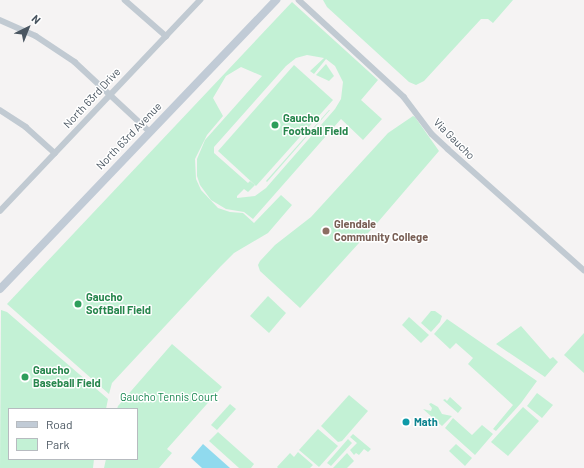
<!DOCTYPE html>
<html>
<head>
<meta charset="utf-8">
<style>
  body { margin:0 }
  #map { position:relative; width:584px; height:468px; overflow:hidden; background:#f5f3f3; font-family:Barlow,sans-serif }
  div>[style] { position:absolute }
  .green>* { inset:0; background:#c3f1d5 }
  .water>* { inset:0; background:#90daee }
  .street>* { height:5.5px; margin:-2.75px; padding:0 2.75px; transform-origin:2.75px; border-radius:2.75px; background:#c1cad2 }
  .secondary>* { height:8px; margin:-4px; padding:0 4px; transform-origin:4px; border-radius:4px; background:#c1cbd6 }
  .dots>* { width:11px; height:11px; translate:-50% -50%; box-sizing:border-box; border:2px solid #fff; border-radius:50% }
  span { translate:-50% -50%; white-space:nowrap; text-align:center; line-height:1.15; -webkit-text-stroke:3px #fff; paint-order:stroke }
  .street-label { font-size:11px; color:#4a5661 }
  .leisure-label { font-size:11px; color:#27864d; font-weight:700 }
  .left { translate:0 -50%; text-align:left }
  .education-label { font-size:11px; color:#785e54; font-weight:700 }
  .park-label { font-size:11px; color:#17864f }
  .culture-label { font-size:11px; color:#0d838f; font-weight:700 }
  .legend { position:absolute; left:8px; top:408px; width:130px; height:52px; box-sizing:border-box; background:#fff; border:1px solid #b7bbc0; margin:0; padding:5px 7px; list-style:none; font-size:12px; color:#4a5661 }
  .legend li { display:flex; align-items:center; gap:8px; height:20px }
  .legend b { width:20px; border:1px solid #b7bbc0 }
  .north { position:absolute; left:8px; top:8px; width:40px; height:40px; -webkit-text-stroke:3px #fff; paint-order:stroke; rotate:43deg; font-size:11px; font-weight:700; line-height:16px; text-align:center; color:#4a5661 }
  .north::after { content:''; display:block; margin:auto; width:14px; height:18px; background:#4a5661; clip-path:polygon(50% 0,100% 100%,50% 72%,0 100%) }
</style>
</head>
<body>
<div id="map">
  <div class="green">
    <div style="clip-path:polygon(323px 0,513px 0,493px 23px,488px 19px,481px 19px,424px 81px,416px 85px,409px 82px,327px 7px)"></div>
    <div style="clip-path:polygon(evenodd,292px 2px,378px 80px,361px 100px,382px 119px,363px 140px,341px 119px,253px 219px,244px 212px,226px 209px,211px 200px,200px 185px,197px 176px,197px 159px,205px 140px,262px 76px,241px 67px,226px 76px,213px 98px,223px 116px,207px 135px,195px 159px,196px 179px,201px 190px,218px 208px,230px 212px,243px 213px,254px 223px,281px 195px,292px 205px,268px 233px,234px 253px,221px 266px,112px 383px,109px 394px,7px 304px,292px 2px,307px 55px,324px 58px,310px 71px,314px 74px,326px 59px,335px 66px,343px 82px,341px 99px,335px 109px,266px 188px,255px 196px,237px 198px,237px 196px,244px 189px,248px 192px,255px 185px,250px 181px,248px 183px,214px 153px,214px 147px,286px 66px,296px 58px,307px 55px)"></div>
    <div style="clip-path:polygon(326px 64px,334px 76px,329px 81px,316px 75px)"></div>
    <div style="clip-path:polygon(294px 65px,333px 100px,256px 186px,218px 151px)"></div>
    <div style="clip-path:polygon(329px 110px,330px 110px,267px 182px,266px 181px)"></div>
    <div style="clip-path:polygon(413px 116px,415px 117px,439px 151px,378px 222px,300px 308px,260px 271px,258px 265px,260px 261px,275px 245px,311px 217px,388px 133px)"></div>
    <div style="clip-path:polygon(268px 296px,286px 313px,269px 333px,250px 316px)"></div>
    <div style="clip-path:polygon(1px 310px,7px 312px,108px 399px,106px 409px,9px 409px,9px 459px,94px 459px,93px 468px,0 468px)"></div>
    <div style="clip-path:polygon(431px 311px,435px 311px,442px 316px,440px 322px,431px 332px,421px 323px)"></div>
    <div style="clip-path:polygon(409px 317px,429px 335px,421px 343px,402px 325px)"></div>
    <div style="clip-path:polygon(447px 319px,537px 381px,521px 403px,496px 431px,493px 429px,513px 405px,468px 364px,473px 358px,456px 343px,450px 349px,434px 334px)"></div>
    <div style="clip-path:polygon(521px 326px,550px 359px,553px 357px,558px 362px,545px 377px,496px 344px)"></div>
    <div style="clip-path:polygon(584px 333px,584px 373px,564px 355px)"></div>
    <div style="clip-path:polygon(172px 344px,222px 387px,167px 449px,172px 453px,159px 468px,104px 468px,106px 459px,137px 459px,137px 409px,117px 409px,118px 406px)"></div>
    <div style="clip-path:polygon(537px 393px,553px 405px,542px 418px,527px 406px)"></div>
    <div style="clip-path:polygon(349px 395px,368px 411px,342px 441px,338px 442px,321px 426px)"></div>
    <div style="clip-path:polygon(450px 397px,462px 408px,458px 413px,443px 400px,445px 399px,447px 401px)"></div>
    <div style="clip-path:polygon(431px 403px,438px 407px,442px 414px,452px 416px,442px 426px,423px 409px,431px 411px,432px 408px,429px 404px)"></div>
    <div style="clip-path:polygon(230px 404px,236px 409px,217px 430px,211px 425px)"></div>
    <div style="clip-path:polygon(523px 407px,539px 421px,508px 456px,491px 442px)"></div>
    <div style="clip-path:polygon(453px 418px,472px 435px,482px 425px,493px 434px,475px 455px,445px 428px)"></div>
    <div style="clip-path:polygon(318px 429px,338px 446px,319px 467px,299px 450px)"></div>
    <div style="clip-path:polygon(218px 432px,254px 464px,251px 468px,239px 468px,209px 441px)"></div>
    <div style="clip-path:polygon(353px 434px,371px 449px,368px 452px,364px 449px,359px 455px,356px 453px,354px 455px,350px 450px,357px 443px,350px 437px)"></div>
    <div style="clip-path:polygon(348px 439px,352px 443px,331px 466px,327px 463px)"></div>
    <div style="clip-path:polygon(456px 444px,472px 458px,465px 466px,449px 451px)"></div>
    <div style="clip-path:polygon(298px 452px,313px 465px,310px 468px,278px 468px,277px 467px,290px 453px,294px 457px)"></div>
    <div style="clip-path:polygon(347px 453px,354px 461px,347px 468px,333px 468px)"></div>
  </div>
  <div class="water">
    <div style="clip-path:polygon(203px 444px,230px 468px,202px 468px,191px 458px)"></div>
  </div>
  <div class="street">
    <div style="left:125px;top:0;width:55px;rotate:41.3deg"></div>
    <div style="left:299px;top:0;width:143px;rotate:42.7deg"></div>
    <div style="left:404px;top:97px;width:46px;rotate:52.9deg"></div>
    <div style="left:432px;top:134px;width:22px;rotate:43deg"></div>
    <div style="left:448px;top:149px;width:182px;rotate:41.7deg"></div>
    <div style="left:0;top:20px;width:39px;rotate:24deg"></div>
    <div style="left:36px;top:36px;width:47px;rotate:33.7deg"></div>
    <div style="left:75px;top:62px;width:101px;rotate:43deg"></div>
    <div style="left:0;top:110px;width:31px;rotate:33deg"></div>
    <div style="left:26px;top:127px;width:39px;rotate:42deg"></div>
    <div style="left:0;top:211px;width:291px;rotate:-46.5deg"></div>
  </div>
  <div class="secondary">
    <div style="left:0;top:289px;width:400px;rotate:-46.3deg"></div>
  </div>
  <div class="dots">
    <div style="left:275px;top:125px;background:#2e9e5b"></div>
    <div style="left:326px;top:231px;background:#8d6e63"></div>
    <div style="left:78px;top:304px;background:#2e9e5b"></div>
    <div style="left:25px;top:377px;background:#2e9e5b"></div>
    <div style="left:406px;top:422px;background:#0f9aa8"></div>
  </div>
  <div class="street-label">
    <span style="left:92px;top:98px;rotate:-47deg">North 63rd Drive</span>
    <span style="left:129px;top:136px;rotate:-46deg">North 63rd Avenue</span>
    <span style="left:454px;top:139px;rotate:45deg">Via Gaucho</span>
  </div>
  <div class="leisure-label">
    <span class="left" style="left:283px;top:125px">Gaucho<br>Football Field</span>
    <span class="left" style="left:86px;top:304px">Gaucho<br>SoftBall Field</span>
    <span class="left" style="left:33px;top:377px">Gaucho<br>Baseball Field</span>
  </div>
  <div class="education-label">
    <span class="left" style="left:334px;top:231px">Glendale<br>Community College</span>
  </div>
  <div class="park-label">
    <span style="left:169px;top:397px">Gaucho Tennis Court</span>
  </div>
  <div class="culture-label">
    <span class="left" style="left:414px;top:422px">Math</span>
  </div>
  <ul class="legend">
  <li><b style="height:5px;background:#c1cbd6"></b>Road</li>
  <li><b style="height:11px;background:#c3f1d5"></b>Park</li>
  </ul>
  <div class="north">N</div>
</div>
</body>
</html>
